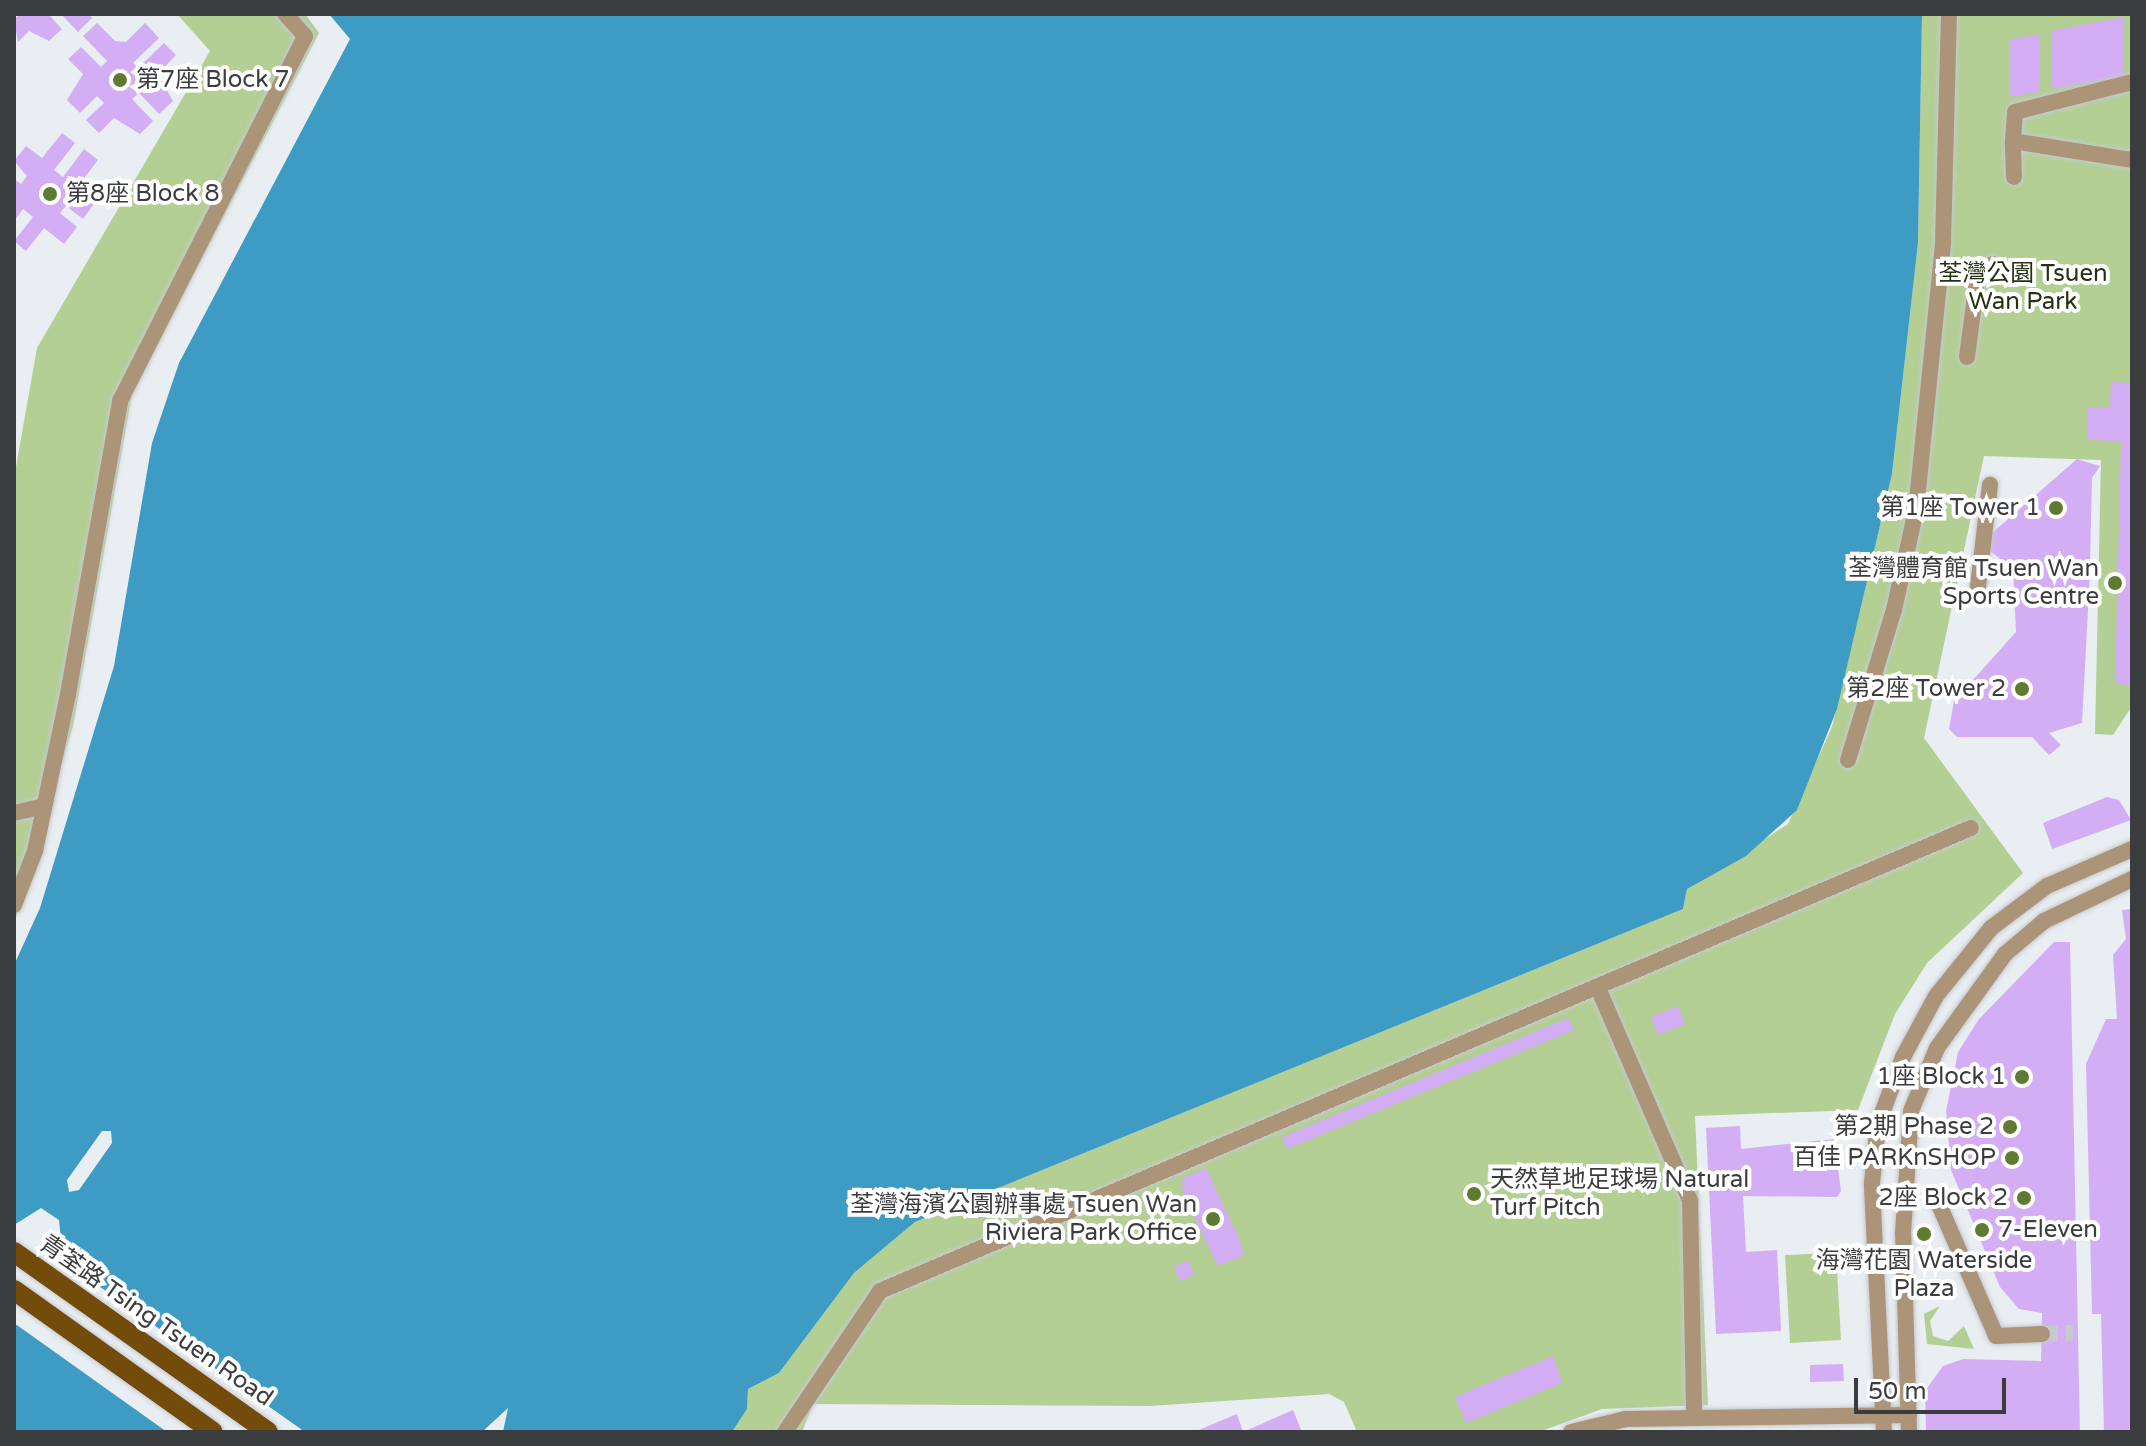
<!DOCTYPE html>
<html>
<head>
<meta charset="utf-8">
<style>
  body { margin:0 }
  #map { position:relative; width:2146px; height:1446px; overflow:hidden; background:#e9eef3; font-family:"Varela Round","Noto Sans TC",sans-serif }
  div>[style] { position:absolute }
  .green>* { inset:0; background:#b3cf94 }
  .water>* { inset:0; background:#3d9bc4 }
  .pier>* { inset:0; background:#e9eef3 }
  .building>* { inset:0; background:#d4aef5 }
  .pedestrian-tunnel>* { height:16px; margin-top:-8px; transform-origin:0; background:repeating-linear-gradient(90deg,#c6cacf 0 16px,transparent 0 24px) }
  .roads { filter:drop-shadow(0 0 2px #c6cacf) drop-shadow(0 0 2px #c6cacf) }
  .pedestrian>* { height:16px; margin:-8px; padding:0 8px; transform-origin:8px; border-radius:8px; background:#ac9479 }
  .minor>* { height:16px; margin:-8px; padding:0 8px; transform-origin:8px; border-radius:8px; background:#ac9479 }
  .tertiary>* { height:16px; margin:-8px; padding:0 8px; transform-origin:8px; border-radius:8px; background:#ac9479 }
  .primary>* { height:20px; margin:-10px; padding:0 10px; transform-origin:10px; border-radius:10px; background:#734b0b }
  .dots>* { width:22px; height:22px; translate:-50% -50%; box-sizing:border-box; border:4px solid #fff; border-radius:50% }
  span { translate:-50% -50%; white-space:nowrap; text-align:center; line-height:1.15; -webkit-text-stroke:8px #fff; paint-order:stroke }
  .poi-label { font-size:24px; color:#3b3c3e }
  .left { translate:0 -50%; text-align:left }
  .right { translate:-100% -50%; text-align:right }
  .park-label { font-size:24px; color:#243112 }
  .street-label { font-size:24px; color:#3b3c3e }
  .frame { position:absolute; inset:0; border:16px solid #3b3c3e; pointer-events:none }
  .scale { position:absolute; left:1854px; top:1378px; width:152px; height:36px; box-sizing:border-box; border:4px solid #3b3c3e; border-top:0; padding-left:10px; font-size:24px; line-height:28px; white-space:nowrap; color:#3b3c3e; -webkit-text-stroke:6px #fff; paint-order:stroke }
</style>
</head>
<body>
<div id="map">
  <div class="green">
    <div style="clip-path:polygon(177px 14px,305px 14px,319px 33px,132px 394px,73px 726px,14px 924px,14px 478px,37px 348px,210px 51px)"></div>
    <div style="clip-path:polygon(1922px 14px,2132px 14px,2132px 706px,2113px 735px,2095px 734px,2101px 460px,1984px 456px,1924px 738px,2023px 873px,1927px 963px,1895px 1014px,1858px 1110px,1695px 1116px,1708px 1405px,1602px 1409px,1539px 1432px,1357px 1432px,1344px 1402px,1329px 1394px,1150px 1406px,813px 1404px,802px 1432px,732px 1432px,747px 1409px,748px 1389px,779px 1373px,854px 1273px,915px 1222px,1683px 909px,1687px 889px,1788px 824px,1832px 727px,1892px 474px,1918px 243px)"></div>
    <div style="clip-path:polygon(1836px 1253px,1841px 1340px,1790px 1343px,1785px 1255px)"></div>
    <div style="clip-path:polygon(1940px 1306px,1930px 1321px,1933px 1336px,1948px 1341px,1964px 1326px,1974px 1349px,1927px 1344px,1924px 1314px)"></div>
  </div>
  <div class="water">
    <div style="clip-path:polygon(evenodd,329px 14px,1922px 14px,1918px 243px,1892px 474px,1837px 709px,1797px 810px,1746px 856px,1687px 889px,1683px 909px,915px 1222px,854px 1273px,779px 1373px,748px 1389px,747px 1409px,732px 1432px,503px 1432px,508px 1408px,482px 1432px,14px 1432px,14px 1305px,61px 1239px,59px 1220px,41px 1208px,14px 1225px,14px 965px,40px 908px,114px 666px,152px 443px,179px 363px,350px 39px,329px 14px,102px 1131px,111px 1131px,112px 1143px,79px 1190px,69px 1192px,67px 1180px,102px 1131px)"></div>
  </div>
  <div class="pier">
    <div style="clip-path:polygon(48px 1250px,305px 1432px,167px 1432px,14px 1323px,14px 1298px)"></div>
  </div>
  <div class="building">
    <div style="clip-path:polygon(20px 14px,48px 14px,62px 29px,49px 41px,29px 31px,18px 42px,14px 20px)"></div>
    <div style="clip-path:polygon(61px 14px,88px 14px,92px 18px,78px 32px)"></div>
    <div style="clip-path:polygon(2124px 17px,2124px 76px,2051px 89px,2051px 31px)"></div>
    <div style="clip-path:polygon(97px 23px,115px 41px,126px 42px,145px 23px,159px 38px,133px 63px,138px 68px,164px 43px,176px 55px,158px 74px,173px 101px,159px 114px,139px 93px,132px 99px,153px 121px,140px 134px,114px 118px,99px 133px,86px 120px,104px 103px,97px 96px,80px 113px,67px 100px,83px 74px,68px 59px,81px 47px,101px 67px,107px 61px,83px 36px)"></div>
    <div style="clip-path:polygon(2040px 34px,2039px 92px,2009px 97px,2010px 39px)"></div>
    <div style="clip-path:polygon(62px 133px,75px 143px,54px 170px,63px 177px,84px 149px,98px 160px,78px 186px,96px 201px,83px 219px,66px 206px,60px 213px,77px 227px,64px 244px,44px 228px,26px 251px,14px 241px,33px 217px,23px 209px,14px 221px,14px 179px,21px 184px,27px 176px,14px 161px,26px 146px,42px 158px)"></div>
    <div style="clip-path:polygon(2111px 382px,2132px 383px,2132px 685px,2115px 684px,2121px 441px,2087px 440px,2088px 408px,2110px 408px)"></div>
    <div style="clip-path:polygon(2077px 459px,2100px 466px,2092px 478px,2090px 563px,2098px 571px,2090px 572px,2082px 723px,2049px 733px,2061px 745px,2049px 755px,2032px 737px,1957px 737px,1949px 729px,1954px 701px,2016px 632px,2013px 569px,1989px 550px,1991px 534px)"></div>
    <div style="clip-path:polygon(2107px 797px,2119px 800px,2131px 820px,2052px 849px,2043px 823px)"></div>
    <div style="clip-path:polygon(2132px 909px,2132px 1432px,2104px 1432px,2101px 1314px,2092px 1314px,2086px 1064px,2106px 1019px,2117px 1019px,2113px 955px,2126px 939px,2122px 910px)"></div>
    <div style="clip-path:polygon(2054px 942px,2070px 942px,2080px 1432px,1926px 1432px,1925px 1391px,1943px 1366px,1963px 1359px,2041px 1361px,2042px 1313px,2019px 1309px,2000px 1287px,1951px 1170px,1946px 1111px,1958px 1052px,1979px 1019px)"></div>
    <div style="clip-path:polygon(1678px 1006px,1685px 1024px,1658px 1035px,1651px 1017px)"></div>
    <div style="clip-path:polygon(1568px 1018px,1574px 1030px,1287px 1149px,1282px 1137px)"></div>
    <div style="clip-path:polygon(1740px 1126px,1741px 1149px,1834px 1139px,1841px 1191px,1837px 1197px,1743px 1196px,1746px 1252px,1777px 1250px,1781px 1331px,1716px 1334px,1706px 1128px)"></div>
    <div style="clip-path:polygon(1206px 1168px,1242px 1245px,1243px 1256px,1218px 1266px,1183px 1194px,1182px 1179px)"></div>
    <div style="clip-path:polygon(1188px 1261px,1194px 1275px,1180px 1281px,1174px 1266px)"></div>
    <div style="clip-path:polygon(1553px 1356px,1562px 1383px,1466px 1423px,1455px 1397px)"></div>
    <div style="clip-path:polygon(1843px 1364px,1844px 1381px,1810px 1382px,1810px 1365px)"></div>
    <div style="clip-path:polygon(1293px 1410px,1302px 1432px,1194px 1432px,1237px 1414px,1243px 1432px)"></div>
  </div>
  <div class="pedestrian-tunnel">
    <div style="left:2042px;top:1334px;width:31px;rotate:-2deg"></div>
  </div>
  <div class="roads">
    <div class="pedestrian">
      <div style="left:2013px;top:141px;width:29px;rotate:-86deg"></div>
      <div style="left:2015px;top:112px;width:121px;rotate:-14.4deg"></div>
      <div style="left:2014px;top:177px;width:36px;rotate:-92deg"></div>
      <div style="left:2013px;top:141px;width:121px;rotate:9.1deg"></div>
      <div style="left:1967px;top:357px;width:86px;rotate:-82.6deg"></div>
      <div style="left:1978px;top:272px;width:17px;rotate:-28deg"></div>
      <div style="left:1978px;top:587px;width:103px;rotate:-83.3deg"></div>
      <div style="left:1848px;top:760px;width:157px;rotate:-73deg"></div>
      <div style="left:1894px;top:610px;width:102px;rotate:-77.6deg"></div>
      <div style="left:1916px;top:510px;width:269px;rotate:-84.2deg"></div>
      <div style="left:1943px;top:242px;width:228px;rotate:-88.5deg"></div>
      <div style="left:14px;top:813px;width:31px;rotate:-13deg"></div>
      <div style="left:14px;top:905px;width:58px;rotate:-68.7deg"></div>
      <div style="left:35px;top:851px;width:160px;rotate:-78.1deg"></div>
      <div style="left:68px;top:694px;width:298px;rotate:-79.9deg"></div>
      <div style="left:120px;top:401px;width:409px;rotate:-63.1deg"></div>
      <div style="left:305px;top:36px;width:30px;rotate:-132deg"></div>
      <div style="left:1598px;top:988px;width:232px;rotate:66.6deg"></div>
      <div style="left:1690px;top:1201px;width:215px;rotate:88.9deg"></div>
      <div style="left:1937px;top:1200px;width:148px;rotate:66.5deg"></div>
      <div style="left:1996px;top:1336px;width:46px;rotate:-2.5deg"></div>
      <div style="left:785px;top:1432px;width:170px;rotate:-56deg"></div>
      <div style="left:880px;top:1291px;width:1185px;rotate:-23deg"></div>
    </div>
    <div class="minor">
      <div style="left:1571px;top:1432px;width:57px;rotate:-13.3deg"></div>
      <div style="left:1626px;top:1419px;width:283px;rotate:-0.8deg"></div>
    </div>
    <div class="tertiary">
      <div style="left:1884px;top:1432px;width:249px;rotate:-92.8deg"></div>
      <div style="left:1872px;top:1183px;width:59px;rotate:-84.2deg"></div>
      <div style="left:1878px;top:1124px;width:72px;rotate:-69.5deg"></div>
      <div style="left:1903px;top:1057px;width:69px;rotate:-61.6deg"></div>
      <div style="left:1936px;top:996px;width:87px;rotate:-51deg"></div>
      <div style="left:1991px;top:928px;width:70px;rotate:-36.9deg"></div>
      <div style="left:2047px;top:886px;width:93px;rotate:-23.5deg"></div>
      <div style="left:1909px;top:1432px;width:199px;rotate:-91.7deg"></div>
      <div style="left:1903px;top:1233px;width:122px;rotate:-86.2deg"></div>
      <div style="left:1911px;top:1111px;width:68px;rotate:-67.6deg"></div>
      <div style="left:1937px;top:1048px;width:116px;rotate:-54.1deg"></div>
      <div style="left:2005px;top:954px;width:51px;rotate:-40.2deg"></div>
      <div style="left:2044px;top:921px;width:98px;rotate:-25.5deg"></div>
    </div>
    <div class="primary">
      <div style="left:14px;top:1252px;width:311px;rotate:35.3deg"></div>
      <div style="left:14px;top:1290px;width:244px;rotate:35.5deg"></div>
    </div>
  </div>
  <div class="dots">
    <div style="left:120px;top:80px;background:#5e7b31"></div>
    <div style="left:50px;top:194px;background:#5e7b31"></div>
    <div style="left:2056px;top:508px;background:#5e7b31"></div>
    <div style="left:2115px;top:583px;background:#5e7b31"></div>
    <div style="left:2022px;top:689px;background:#5e7b31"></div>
    <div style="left:2022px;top:1077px;background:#5e7b31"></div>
    <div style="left:2010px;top:1127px;background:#5e7b31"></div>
    <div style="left:2012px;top:1158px;background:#5e7b31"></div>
    <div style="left:1474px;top:1194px;background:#5e7b31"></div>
    <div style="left:2024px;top:1198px;background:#5e7b31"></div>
    <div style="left:1213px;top:1219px;background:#5e7b31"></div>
    <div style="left:1982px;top:1230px;background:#5e7b31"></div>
    <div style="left:1924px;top:1234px;background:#5e7b31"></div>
  </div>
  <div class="poi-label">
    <span class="left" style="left:136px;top:80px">第7座 Block 7</span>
    <span class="left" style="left:66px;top:194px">第8座 Block 8</span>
    <span class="right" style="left:2040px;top:508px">第1座 Tower 1</span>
    <span class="right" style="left:2099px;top:583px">荃灣體育館 Tsuen Wan<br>Sports Centre</span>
    <span class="right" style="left:2006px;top:689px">第2座 Tower 2</span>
    <span class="right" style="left:2006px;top:1077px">1座 Block 1</span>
    <span class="right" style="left:1994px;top:1127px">第2期 Phase 2</span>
    <span class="right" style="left:1996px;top:1158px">百佳 PARKnSHOP</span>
    <span class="left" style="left:1490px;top:1194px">天然草地足球場 Natural<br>Turf Pitch</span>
    <span class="right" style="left:2008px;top:1198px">2座 Block 2</span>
    <span class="right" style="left:1197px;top:1219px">荃灣海濱公園辦事處 Tsuen Wan<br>Riviera Park Office</span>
    <span class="left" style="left:1998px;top:1230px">7-Eleven</span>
    <span style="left:1924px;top:1275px">海灣花園 Waterside<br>Plaza</span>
  </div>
  <div class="park-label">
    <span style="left:2023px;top:288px">荃灣公園 Tsuen<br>Wan Park</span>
  </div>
  <div class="street-label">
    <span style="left:156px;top:1321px;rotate:35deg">青荃路 Tsing Tsuen Road</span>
  </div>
  <div class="frame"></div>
  <div class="scale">50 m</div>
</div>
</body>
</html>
